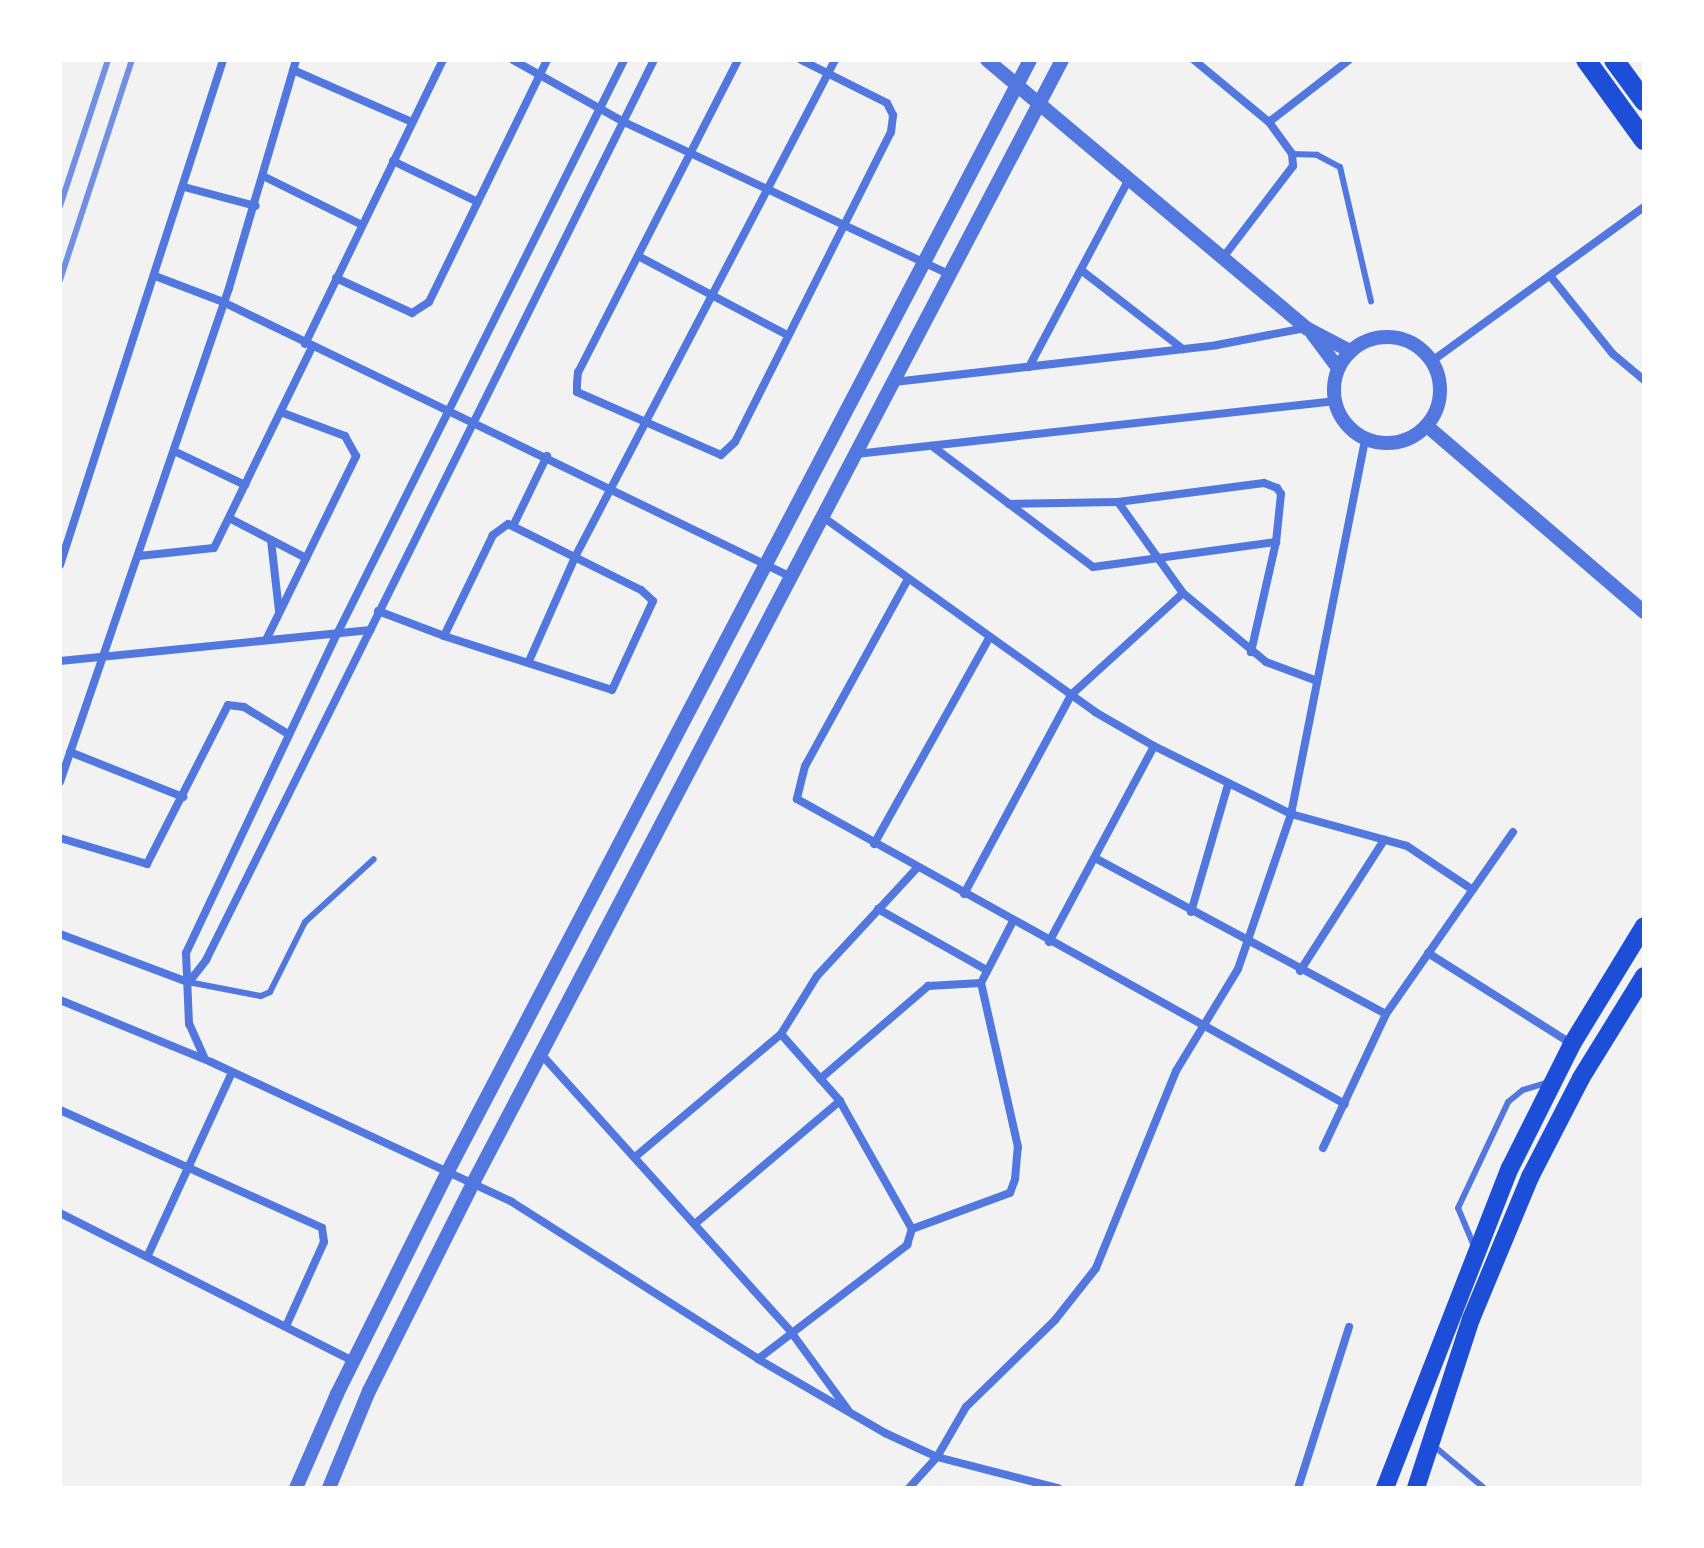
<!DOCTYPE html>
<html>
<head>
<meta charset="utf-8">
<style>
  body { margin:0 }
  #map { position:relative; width:1704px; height:1548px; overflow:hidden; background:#f2f2f2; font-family:"Nunito Sans",sans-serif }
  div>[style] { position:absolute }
  .service>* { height:6px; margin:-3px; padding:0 3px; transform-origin:3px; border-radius:3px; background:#5277de }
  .minor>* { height:8px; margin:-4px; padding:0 4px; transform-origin:4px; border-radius:4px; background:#5277de }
  .tertiary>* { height:14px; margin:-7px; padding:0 7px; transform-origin:7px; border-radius:7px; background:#5277de }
  .tertiary>.ring { margin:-7px; padding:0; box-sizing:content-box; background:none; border:14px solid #5277de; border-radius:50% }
  .primary>* { height:18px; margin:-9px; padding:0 9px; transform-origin:9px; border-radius:9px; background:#1d4ed8 }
  .trunk>* { height:20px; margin:-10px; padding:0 10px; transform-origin:10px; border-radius:10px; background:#1d4ed8 }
  .rail>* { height:6px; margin:-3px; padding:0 3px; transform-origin:3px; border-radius:3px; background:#7290e2 }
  span { translate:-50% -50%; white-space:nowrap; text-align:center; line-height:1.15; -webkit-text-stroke:8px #fff; paint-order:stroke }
  .frame { position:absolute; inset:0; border:62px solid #fff; pointer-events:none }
</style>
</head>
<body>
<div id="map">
  <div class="service">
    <div style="left:1292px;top:154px;width:25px;rotate:2deg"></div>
    <div style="left:1317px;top:155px;width:26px;rotate:28deg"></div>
    <div style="left:1340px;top:167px;width:138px;rotate:77deg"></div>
    <div style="left:188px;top:982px;width:74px;rotate:10.9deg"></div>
    <div style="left:261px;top:996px;width:10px;rotate:-24deg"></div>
    <div style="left:270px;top:992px;width:78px;rotate:-63.4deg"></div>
    <div style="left:305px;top:922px;width:93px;rotate:-42.4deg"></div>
    <div style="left:1474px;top:1246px;width:41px;rotate:-112.8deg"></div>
    <div style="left:1458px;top:1208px;width:117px;rotate:-64.7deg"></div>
    <div style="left:1508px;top:1102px;width:19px;rotate:-39deg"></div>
    <div style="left:1523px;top:1090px;width:27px;rotate:-17deg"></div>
    <div style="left:1435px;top:1447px;width:64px;rotate:39.9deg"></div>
  </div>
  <div class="minor">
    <div style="left:513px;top:60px;width:127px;rotate:29.2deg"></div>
    <div style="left:624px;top:122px;width:360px;rotate:25.1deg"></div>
    <div style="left:738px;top:60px;width:351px;rotate:117.1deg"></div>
    <div style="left:578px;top:372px;width:12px;rotate:95deg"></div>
    <div style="left:577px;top:384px;width:8px;rotate:90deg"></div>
    <div style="left:577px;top:392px;width:157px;rotate:23.6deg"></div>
    <div style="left:721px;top:455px;width:19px;rotate:-43deg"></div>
    <div style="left:735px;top:442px;width:347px;rotate:-63.3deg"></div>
    <div style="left:891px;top:132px;width:17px;rotate:-83deg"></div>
    <div style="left:893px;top:115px;width:13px;rotate:-117deg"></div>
    <div style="left:887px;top:103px;width:96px;rotate:-153.4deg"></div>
    <div style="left:1194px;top:60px;width:97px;rotate:39.6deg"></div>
    <div style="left:1269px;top:122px;width:39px;rotate:54deg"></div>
    <div style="left:1292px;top:154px;width:12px;rotate:85deg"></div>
    <div style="left:1293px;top:166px;width:117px;rotate:127.4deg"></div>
    <div style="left:293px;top:70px;width:130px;rotate:23.6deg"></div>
    <div style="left:1269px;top:122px;width:101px;rotate:-37.8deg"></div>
    <div style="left:393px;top:161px;width:94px;rotate:25.8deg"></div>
    <div style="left:263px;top:176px;width:110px;rotate:26.3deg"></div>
    <div style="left:184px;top:187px;width:74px;rotate:14.8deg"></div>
    <div style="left:638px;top:256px;width:169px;rotate:27.9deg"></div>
    <div style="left:1081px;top:270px;width:129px;rotate:37.8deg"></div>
    <div style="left:155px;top:276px;width:73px;rotate:20.9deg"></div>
    <div style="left:223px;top:302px;width:631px;rotate:25.83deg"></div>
    <div style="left:1551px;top:277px;width:99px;rotate:51.2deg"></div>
    <div style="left:1613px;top:354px;width:40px;rotate:40deg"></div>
    <div style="left:336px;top:278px;width:84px;rotate:24.7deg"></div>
    <div style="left:412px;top:313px;width:20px;rotate:-33deg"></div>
    <div style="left:429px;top:302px;width:269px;rotate:-64deg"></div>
    <div style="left:305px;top:344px;width:316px;rotate:-64.1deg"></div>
    <div style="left:1432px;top:361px;width:262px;rotate:-36deg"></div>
    <div style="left:1029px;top:367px;width:208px;rotate:-62deg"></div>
    <div style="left:894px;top:382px;width:325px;rotate:-6.5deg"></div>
    <div style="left:1217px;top:345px;width:90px;rotate:-10.9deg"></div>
    <div style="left:932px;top:446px;width:201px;rotate:36.9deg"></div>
    <div style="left:1093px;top:567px;width:185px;rotate:-7.8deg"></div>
    <div style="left:174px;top:451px;width:79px;rotate:25.6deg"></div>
    <div style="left:856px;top:454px;width:481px;rotate:-6.3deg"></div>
    <div style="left:1118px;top:502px;width:112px;rotate:54.5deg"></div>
    <div style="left:1183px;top:593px;width:108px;rotate:39.7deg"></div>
    <div style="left:1266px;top:662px;width:54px;rotate:20.4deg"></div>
    <div style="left:1009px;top:504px;width:109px;rotate:-1.1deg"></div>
    <div style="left:1118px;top:502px;width:147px;rotate:-7.4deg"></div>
    <div style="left:1264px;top:483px;width:14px;rotate:21deg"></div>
    <div style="left:1277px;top:488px;width:7px;rotate:56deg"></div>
    <div style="left:1281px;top:494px;width:48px;rotate:95.9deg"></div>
    <div style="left:1276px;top:542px;width:113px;rotate:102.8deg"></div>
    <div style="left:823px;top:517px;width:335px;rotate:35.6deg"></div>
    <div style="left:1095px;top:712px;width:68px;rotate:30deg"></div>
    <div style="left:1154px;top:746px;width:153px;rotate:26.4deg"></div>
    <div style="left:1291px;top:814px;width:120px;rotate:15.4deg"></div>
    <div style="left:1407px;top:846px;width:79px;rotate:33.7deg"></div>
    <div style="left:229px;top:518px;width:87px;rotate:27.5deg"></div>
    <div style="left:513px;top:526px;width:78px;rotate:-64.1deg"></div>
    <div style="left:271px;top:540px;width:71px;rotate:83.6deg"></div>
    <div style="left:139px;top:556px;width:75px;rotate:-6.1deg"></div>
    <div style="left:214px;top:548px;width:224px;rotate:-64deg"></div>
    <div style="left:60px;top:565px;width:531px;rotate:-72.11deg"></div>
    <div style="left:908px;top:579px;width:213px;rotate:118.8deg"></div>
    <div style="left:805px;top:766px;width:34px;rotate:104deg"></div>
    <div style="left:797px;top:799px;width:627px;rotate:29.1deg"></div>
    <div style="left:378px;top:611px;width:71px;rotate:20.7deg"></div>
    <div style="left:444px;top:636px;width:176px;rotate:17.8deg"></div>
    <div style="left:612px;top:690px;width:98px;rotate:-65.3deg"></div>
    <div style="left:653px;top:601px;width:16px;rotate:-137deg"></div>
    <div style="left:641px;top:590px;width:148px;rotate:-153.6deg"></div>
    <div style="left:508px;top:524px;width:19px;rotate:144deg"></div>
    <div style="left:493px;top:535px;width:112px;rotate:115.9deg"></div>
    <div style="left:266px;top:640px;width:205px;rotate:-63.9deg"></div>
    <div style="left:356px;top:456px;width:23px;rotate:-119deg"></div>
    <div style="left:345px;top:436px;width:69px;rotate:-159.7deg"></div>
    <div style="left:60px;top:661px;width:312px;rotate:-5.7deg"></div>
    <div style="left:529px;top:661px;width:114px;rotate:-66.1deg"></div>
    <div style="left:575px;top:557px;width:561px;rotate:-62.38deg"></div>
    <div style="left:70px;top:752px;width:122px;rotate:21.7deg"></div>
    <div style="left:60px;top:782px;width:522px;rotate:-71.11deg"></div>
    <div style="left:229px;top:288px;width:238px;rotate:-73.6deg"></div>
    <div style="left:60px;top:838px;width:91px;rotate:16.6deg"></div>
    <div style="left:147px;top:864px;width:178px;rotate:-63deg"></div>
    <div style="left:228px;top:705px;width:16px;rotate:7deg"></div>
    <div style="left:244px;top:707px;width:52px;rotate:31.5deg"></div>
    <div style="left:874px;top:844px;width:236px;rotate:-60.8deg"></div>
    <div style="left:1095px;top:858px;width:330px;rotate:28.2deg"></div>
    <div style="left:964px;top:894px;width:226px;rotate:-61.7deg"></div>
    <div style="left:1071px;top:695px;width:151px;rotate:-42.3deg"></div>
    <div style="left:878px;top:909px;width:123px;rotate:29.3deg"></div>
    <div style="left:1191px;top:912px;width:132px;rotate:-73.8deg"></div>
    <div style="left:60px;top:934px;width:137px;rotate:20.6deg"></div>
    <div style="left:1049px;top:942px;width:222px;rotate:-61.8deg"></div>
    <div style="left:1428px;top:953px;width:170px;rotate:32.3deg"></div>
    <div style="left:1300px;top:971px;width:156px;rotate:-57.3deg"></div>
    <div style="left:189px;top:982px;width:28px;rotate:-52deg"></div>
    <div style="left:206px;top:960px;width:1005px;rotate:-63.54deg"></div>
    <div style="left:60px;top:1000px;width:163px;rotate:22.3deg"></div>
    <div style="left:211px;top:1062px;width:332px;rotate:24.9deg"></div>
    <div style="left:512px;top:1202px;width:292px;rotate:32.5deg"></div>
    <div style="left:758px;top:1359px;width:147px;rotate:30.2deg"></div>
    <div style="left:885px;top:1433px;width:57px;rotate:24.8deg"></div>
    <div style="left:937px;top:1457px;width:125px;rotate:14.4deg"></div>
    <div style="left:541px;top:1054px;width:374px;rotate:48deg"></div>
    <div style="left:791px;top:1332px;width:97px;rotate:53.8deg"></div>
    <div style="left:204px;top:1057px;width:36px;rotate:-114deg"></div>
    <div style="left:189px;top:1024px;width:71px;rotate:-92.4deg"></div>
    <div style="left:186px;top:953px;width:355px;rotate:-64.7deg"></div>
    <div style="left:338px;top:632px;width:640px;rotate:-63.43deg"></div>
    <div style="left:820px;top:1079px;width:143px;rotate:-40.7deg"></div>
    <div style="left:928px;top:986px;width:53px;rotate:-3.2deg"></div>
    <div style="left:60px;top:1110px;width:287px;rotate:24.2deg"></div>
    <div style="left:322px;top:1228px;width:14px;rotate:82deg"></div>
    <div style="left:324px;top:1242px;width:92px;rotate:114.3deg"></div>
    <div style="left:1323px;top:1148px;width:148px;rotate:-64.8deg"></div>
    <div style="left:1386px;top:1014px;width:222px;rotate:-55.1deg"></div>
    <div style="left:635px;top:1157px;width:191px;rotate:-40.1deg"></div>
    <div style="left:60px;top:1213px;width:328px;rotate:26.8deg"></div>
    <div style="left:696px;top:1223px;width:189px;rotate:-40.3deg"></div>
    <div style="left:912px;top:1229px;width:104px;rotate:-20.2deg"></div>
    <div style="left:1010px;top:1193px;width:15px;rotate:-70deg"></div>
    <div style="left:1015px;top:1179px;width:32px;rotate:-85deg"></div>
    <div style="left:1018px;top:1147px;width:168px;rotate:-102.7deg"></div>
    <div style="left:981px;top:983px;width:70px;rotate:-62.7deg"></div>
    <div style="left:148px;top:1255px;width:201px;rotate:-65.3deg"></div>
    <div style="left:758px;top:1359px;width:188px;rotate:-37.4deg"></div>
    <div style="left:907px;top:1245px;width:17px;rotate:-73deg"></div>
    <div style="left:912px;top:1229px;width:147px;rotate:-119.4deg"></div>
    <div style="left:840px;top:1101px;width:89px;rotate:-131.4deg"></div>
    <div style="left:781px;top:1034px;width:68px;rotate:-58.2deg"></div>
    <div style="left:817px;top:976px;width:147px;rotate:-47.2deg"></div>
    <div style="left:909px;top:1488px;width:42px;rotate:-47.9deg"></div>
    <div style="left:937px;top:1457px;width:58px;rotate:-59.9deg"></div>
    <div style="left:966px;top:1407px;width:124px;rotate:-44.3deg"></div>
    <div style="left:1055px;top:1320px;width:66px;rotate:-51.7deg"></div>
    <div style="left:1096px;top:1268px;width:213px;rotate:-67.9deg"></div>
    <div style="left:1176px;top:1071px;width:119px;rotate:-58.7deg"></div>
    <div style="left:1238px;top:969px;width:164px;rotate:-71.1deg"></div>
    <div style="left:1291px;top:814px;width:381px;rotate:-78.8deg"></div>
    <div style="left:1298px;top:1488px;width:169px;rotate:-72.4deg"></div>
  </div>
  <div class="tertiary">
    <div style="left:987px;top:60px;width:417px;rotate:40deg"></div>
    <div style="left:1306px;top:328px;width:50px;rotate:27.6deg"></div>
    <div style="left:1312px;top:333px;width:44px;rotate:53.4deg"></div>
    <div class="ring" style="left:1334px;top:337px;width:92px;height:92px"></div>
    <div style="left:1427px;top:426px;width:286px;rotate:40.6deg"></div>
    <div style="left:296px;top:1488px;width:103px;rotate:-66.4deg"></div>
    <div style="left:337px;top:1394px;width:249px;rotate:-63.5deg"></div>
    <div style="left:448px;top:1171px;width:1254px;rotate:-62.35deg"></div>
    <div style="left:329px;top:1488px;width:105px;rotate:-67.6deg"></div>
    <div style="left:369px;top:1391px;width:233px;rotate:-63.4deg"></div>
    <div style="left:473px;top:1183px;width:1268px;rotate:-62.32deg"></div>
  </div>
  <div class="primary">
    <div style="left:1385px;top:1488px;width:344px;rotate:-68.7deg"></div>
    <div style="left:1510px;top:1168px;width:139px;rotate:-63.4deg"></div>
    <div style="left:1572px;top:1044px;width:138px;rotate:-58.6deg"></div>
    <div style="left:1416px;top:1488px;width:178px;rotate:-72deg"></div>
    <div style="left:1471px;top:1319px;width:154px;rotate:-67.4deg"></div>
    <div style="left:1530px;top:1177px;width:111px;rotate:-62.7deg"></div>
    <div style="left:1581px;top:1078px;width:120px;rotate:-58.3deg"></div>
  </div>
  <div class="trunk">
    <div style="left:1586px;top:60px;width:99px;rotate:54.1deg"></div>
    <div style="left:1614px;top:60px;width:51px;rotate:53.8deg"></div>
  </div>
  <div class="rail">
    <div style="left:60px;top:206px;width:154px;rotate:-71.8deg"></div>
    <div style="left:60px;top:280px;width:231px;rotate:-71.9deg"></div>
  </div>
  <div class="frame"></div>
</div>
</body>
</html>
